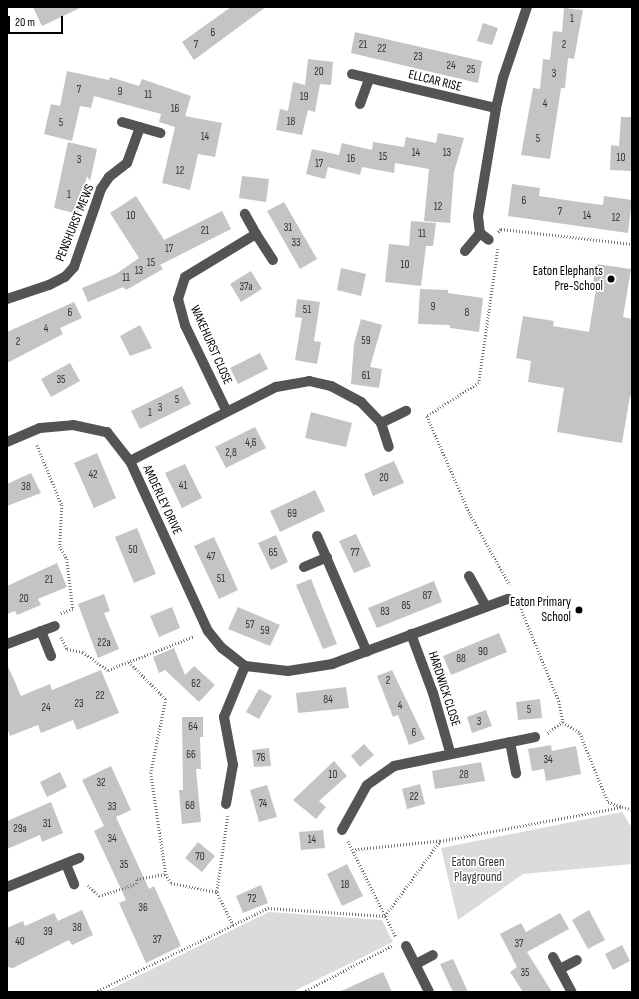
<!DOCTYPE html>
<html>
<head>
<meta charset="utf-8">
<style>
  body { margin:0 }
  #map { position:relative; width:639px; height:999px; overflow:hidden; background:#fff; font-family:"Sofia Sans Condensed",sans-serif }
  div>[style] { position:absolute }
  .green>* { inset:0; background:#dbdbdb }
  .building>* { inset:0; background:#c4c4c4 }
  .path>* { height:2.5px; margin-top:-1.25px; transform-origin:0; background:repeating-linear-gradient(90deg,#767676 0 1px,transparent 0 3px) }
  .minor>* { height:10px; margin:-5px; padding:0 5px; transform-origin:5px; border-radius:5px; background:#545454 }
  .dots>* { width:11px; height:11px; translate:-50% -50%; box-sizing:border-box; border:2px solid #fff; border-radius:50% }
  span { translate:-50% -50%; white-space:nowrap; text-align:center; line-height:1.15; -webkit-text-stroke:3.5px #fff; paint-order:stroke }
  .number-label { font-size:11px; color:#313131 }
  .number-label span { -webkit-text-stroke-width:0 }
  .street-label { font-size:13px; color:#000 }
  .poi-label { font-size:13px; color:#000 }
  .right { translate:-100% -50%; text-align:right }
  .park-label { font-size:13px; color:#323232 }
  .frame { position:absolute; inset:0; border:8px solid #000; pointer-events:none }
  .scale { position:absolute; left:8px; top:16px; width:55px; height:18px; box-sizing:border-box; border:2px solid #000; border-top:0; padding-left:5px; font-size:12px; line-height:14px; white-space:nowrap; color:#000; -webkit-text-stroke:3px #fff; paint-order:stroke }
</style>
</head>
<body>
<div id="map">
  <div class="green">
    <div style="clip-path:polygon(622px 812px,632px 828px,632px 864px,523px 874px,458px 920px,441px 848px)"></div>
    <div style="clip-path:polygon(269px 912px,382px 920px,393px 942px,292px 992px,105px 992px)"></div>
  </div>
  <div class="building">
    <div style="clip-path:polygon(33px 7px,82px 7px,42px 26px)"></div>
    <div style="clip-path:polygon(231px 7px,266px 7px,194px 60px,182px 42px)"></div>
    <div style="clip-path:polygon(564px 8px,583px 10px,574px 59px,568px 58px,565px 88px,561px 88px,550px 159px,521px 155px,533px 88px,540px 89px,543px 59px,550px 60px,553px 31px,562px 32px)"></div>
    <div style="clip-path:polygon(483px 23px,498px 28px,492px 45px,477px 41px)"></div>
    <div style="clip-path:polygon(355px 32px,482px 61px,478px 83px,351px 53px)"></div>
    <div style="clip-path:polygon(308px 59px,333px 62px,331px 85px,320px 84px,315px 112px,308px 110px,302px 135px,276px 130px,280px 109px,288px 111px,293px 82px,305px 85px)"></div>
    <div style="clip-path:polygon(67px 71px,109px 80px,110px 77px,139px 86px,142px 79px,191px 96px,185px 116px,222px 123px,215px 157px,198px 154px,190px 190px,162px 183px,175px 127px,159px 122px,161px 114px,94px 96px,91px 108px,80px 106px,72px 141px,44px 134px,51px 104px,60px 106px)"></div>
    <div style="clip-path:polygon(621px 117px,632px 117px,632px 171px,610px 170px,611px 145px,619px 146px)"></div>
    <div style="clip-path:polygon(438px 133px,464px 138px,454px 172px,450px 223px,424px 221px,429px 169px,395px 163px,394px 173px,362px 167px,360px 175px,328px 167px,325px 179px,306px 174px,312px 149px,339px 155px,342px 143px,372px 150px,373px 142px,404px 147px,406px 137px,436px 143px)"></div>
    <div style="clip-path:polygon(68px 142px,97px 149px,90px 181px,87px 176px,78px 214px,54px 208px)"></div>
    <div style="clip-path:polygon(242px 176px,269px 179px,266px 202px,239px 198px)"></div>
    <div style="clip-path:polygon(512px 184px,540px 188px,539px 196px,579px 202px,603px 205px,604px 196px,632px 200px,628px 233px,508px 216px)"></div>
    <div style="clip-path:polygon(136px 196px,164px 240px,222px 211px,231px 229px,160px 265px,163px 269px,126px 290px,123px 287px,88px 302px,82px 288px,116px 274px,139px 258px,110px 213px)"></div>
    <div style="clip-path:polygon(284px 202px,317px 259px,300px 269px,267px 211px)"></div>
    <div style="clip-path:polygon(411px 221px,436px 223px,433px 246px,426px 246px,421px 286px,385px 282px,389px 244px,409px 246px)"></div>
    <div style="clip-path:polygon(596px 264px,631px 269px,623px 317px,632px 319px,632px 396px,630px 396px,622px 443px,557px 432px,564px 388px,528px 382px,531px 361px,516px 358px,523px 316px,554px 321px,553px 326px,589px 332px,596px 289px,592px 289px)"></div>
    <div style="clip-path:polygon(341px 268px,366px 274px,361px 296px,337px 290px)"></div>
    <div style="clip-path:polygon(251px 271px,262px 289px,241px 302px,230px 284px)"></div>
    <div style="clip-path:polygon(420px 289px,448px 290px,448px 293px,483px 298px,479px 332px,450px 328px,450px 325px,418px 324px)"></div>
    <div style="clip-path:polygon(297px 299px,320px 302px,314px 341px,321px 342px,317px 364px,295px 360px,302px 318px,295px 317px)"></div>
    <div style="clip-path:polygon(74px 302px,82px 318px,60px 328px,63px 334px,7px 363px,7px 332px)"></div>
    <div style="clip-path:polygon(361px 319px,382px 325px,370px 367px,382px 369px,379px 388px,351px 384px,354px 344px)"></div>
    <div style="clip-path:polygon(140px 325px,152px 348px,130px 356px,120px 336px)"></div>
    <div style="clip-path:polygon(260px 353px,268px 369px,238px 384px,230px 368px)"></div>
    <div style="clip-path:polygon(70px 363px,80px 381px,51px 397px,41px 379px)"></div>
    <div style="clip-path:polygon(182px 386px,191px 404px,140px 429px,131px 411px)"></div>
    <div style="clip-path:polygon(311px 412px,352px 423px,346px 447px,305px 438px)"></div>
    <div style="clip-path:polygon(255px 427px,266px 448px,226px 468px,215px 447px)"></div>
    <div style="clip-path:polygon(97px 453px,116px 498px,94px 508px,74px 463px)"></div>
    <div style="clip-path:polygon(394px 461px,404px 483px,373px 496px,364px 474px)"></div>
    <div style="clip-path:polygon(185px 464px,202px 498px,182px 508px,165px 473px)"></div>
    <div style="clip-path:polygon(31px 473px,41px 493px,7px 506px,7px 484px)"></div>
    <div style="clip-path:polygon(315px 490px,325px 511px,280px 532px,270px 511px)"></div>
    <div style="clip-path:polygon(137px 528px,156px 574px,134px 583px,115px 537px)"></div>
    <div style="clip-path:polygon(356px 534px,371px 566px,354px 573px,339px 541px)"></div>
    <div style="clip-path:polygon(276px 535px,288px 562px,271px 570px,258px 543px)"></div>
    <div style="clip-path:polygon(214px 537px,238px 590px,219px 599px,194px 546px)"></div>
    <div style="clip-path:polygon(57px 563px,67px 587px,38px 599px,41px 605px,17px 615px,15px 611px,7px 614px,7px 586px)"></div>
    <div style="clip-path:polygon(311px 579px,337px 644px,323px 649px,296px 585px)"></div>
    <div style="clip-path:polygon(434px 581px,442px 602px,377px 628px,368px 608px)"></div>
    <div style="clip-path:polygon(104px 594px,110px 611px,104px 613px,119px 649px,98px 658px,78px 604px)"></div>
    <div style="clip-path:polygon(172px 607px,180px 628px,159px 637px,150px 616px)"></div>
    <div style="clip-path:polygon(238px 607px,280px 625px,270px 646px,228px 629px)"></div>
    <div style="clip-path:polygon(499px 633px,507px 652px,451px 675px,443px 656px)"></div>
    <div style="clip-path:polygon(174px 648px,185px 675px,194px 666px,215px 685px,199px 702px,165px 670px,159px 673px,153px 657px)"></div>
    <div style="clip-path:polygon(7px 664px,21px 696px,50px 684px,52px 690px,101px 670px,119px 713px,77px 730px,73px 720px,41px 733px,38px 725px,10px 736px,7px 728px)"></div>
    <div style="clip-path:polygon(392px 670px,425px 739px,409px 745px,398px 715px,393px 717px,377px 676px)"></div>
    <div style="clip-path:polygon(346px 687px,349px 708px,298px 713px,296px 693px)"></div>
    <div style="clip-path:polygon(259px 689px,272px 696px,259px 719px,246px 712px)"></div>
    <div style="clip-path:polygon(540px 699px,542px 718px,518px 720px,516px 702px)"></div>
    <div style="clip-path:polygon(486px 710px,492px 726px,472px 733px,467px 717px)"></div>
    <div style="clip-path:polygon(182px 717px,203px 717px,203px 737px,200px 737px,201px 769px,196px 769px,201px 822px,182px 824px,179px 790px,183px 790px)"></div>
    <div style="clip-path:polygon(364px 744px,374px 755px,360px 767px,351px 756px)"></div>
    <div style="clip-path:polygon(551px 745px,552px 751px,576px 746px,581px 774px,546px 781px,544px 769px,532px 771px,528px 749px)"></div>
    <div style="clip-path:polygon(269px 748px,271px 766px,254px 767px,252px 750px)"></div>
    <div style="clip-path:polygon(334px 761px,347px 776px,319px 801px,326px 807px,316px 819px,293px 800px)"></div>
    <div style="clip-path:polygon(481px 762px,485px 781px,435px 789px,432px 771px)"></div>
    <div style="clip-path:polygon(111px 766px,131px 810px,116px 817px,149px 889px,154px 886px,181px 946px,146px 963px,119px 903px,126px 900px,94px 831px,104px 826px,82px 780px)"></div>
    <div style="clip-path:polygon(60px 772px,67px 787px,47px 797px,40px 782px)"></div>
    <div style="clip-path:polygon(420px 784px,425px 804px,407px 809px,402px 789px)"></div>
    <div style="clip-path:polygon(267px 785px,277px 817px,259px 822px,250px 790px)"></div>
    <div style="clip-path:polygon(51px 802px,63px 833px,42px 842px,40px 835px,7px 849px,7px 821px)"></div>
    <div style="clip-path:polygon(323px 830px,325px 848px,301px 850px,299px 832px)"></div>
    <div style="clip-path:polygon(198px 842px,215px 856px,202px 872px,185px 858px)"></div>
    <div style="clip-path:polygon(347px 864px,363px 896px,342px 906px,327px 874px)"></div>
    <div style="clip-path:polygon(261px 885px,268px 903px,243px 913px,236px 896px)"></div>
    <div style="clip-path:polygon(82px 910px,93px 935px,72px 945px,69px 940px,13px 968px,7px 967px,7px 928px,23px 921px,25px 926px,54px 913px,58px 921px)"></div>
    <div style="clip-path:polygon(589px 910px,605px 940px,588px 949px,572px 920px)"></div>
    <div style="clip-path:polygon(560px 913px,569px 929px,527px 952px,552px 992px,523px 992px,510px 972px,517px 967px,500px 934px,521px 923px,526px 932px)"></div>
    <div style="clip-path:polygon(622px 945px,630px 961px,613px 970px,605px 954px)"></div>
    <div style="clip-path:polygon(453px 959px,468px 992px,453px 992px,440px 964px)"></div>
    <div style="clip-path:polygon(383px 972px,392px 992px,339px 992px)"></div>
  </div>
  <div class="path">
    <div style="left:498px;top:232px;width:4px;rotate:-45deg"></div>
    <div style="left:501px;top:229px;width:132px;rotate:6.5deg"></div>
    <div style="left:498px;top:249px;width:135px;rotate:98.1deg"></div>
    <div style="left:479px;top:383px;width:62px;rotate:147.6deg"></div>
    <div style="left:427px;top:416px;width:107px;rotate:66.3deg"></div>
    <div style="left:470px;top:514px;width:81px;rotate:60.6deg"></div>
    <div style="left:37px;top:445px;width:65px;rotate:67.4deg"></div>
    <div style="left:62px;top:505px;width:41px;rotate:92.8deg"></div>
    <div style="left:60px;top:546px;width:15px;rotate:62deg"></div>
    <div style="left:67px;top:559px;width:50px;rotate:83.2deg"></div>
    <div style="left:73px;top:609px;width:14px;rotate:159deg"></div>
    <div style="left:520px;top:606px;width:103px;rotate:67.7deg"></div>
    <div style="left:559px;top:701px;width:21px;rotate:79deg"></div>
    <div style="left:563px;top:722px;width:20px;rotate:143deg"></div>
    <div style="left:61px;top:637px;width:13px;rotate:63deg"></div>
    <div style="left:67px;top:649px;width:16px;rotate:11deg"></div>
    <div style="left:83px;top:652px;width:31px;rotate:36deg"></div>
    <div style="left:108px;top:670px;width:93px;rotate:-21.3deg"></div>
    <div style="left:129px;top:662px;width:52px;rotate:45deg"></div>
    <div style="left:166px;top:699px;width:76px;rotate:101.5deg"></div>
    <div style="left:151px;top:773px;width:102px;rotate:81.6deg"></div>
    <div style="left:166px;top:874px;width:10px;rotate:61deg"></div>
    <div style="left:171px;top:883px;width:47px;rotate:11.1deg"></div>
    <div style="left:563px;top:722px;width:20px;rotate:33deg"></div>
    <div style="left:580px;top:733px;width:74px;rotate:67.9deg"></div>
    <div style="left:608px;top:802px;width:25px;rotate:18deg"></div>
    <div style="left:228px;top:816px;width:77px;rotate:98.2deg"></div>
    <div style="left:217px;top:892px;width:37px;rotate:64deg"></div>
    <div style="left:348px;top:841px;width:107px;rotate:63.4deg"></div>
    <div style="left:440px;top:841px;width:185px;rotate:-10.6deg"></div>
    <div style="left:88px;top:885px;width:16px;rotate:45deg"></div>
    <div style="left:99px;top:896px;width:39px;rotate:-18deg"></div>
    <div style="left:136px;top:884px;width:5px;rotate:-79deg"></div>
    <div style="left:137px;top:879px;width:29px;rotate:-10deg"></div>
    <div style="left:95px;top:992px;width:192px;rotate:-25.9deg"></div>
    <div style="left:268px;top:908px;width:117px;rotate:3.9deg"></div>
    <div style="left:385px;top:916px;width:93px;rotate:-53.7deg"></div>
    <div style="left:440px;top:841px;width:87px;rotate:174.1deg"></div>
    <div style="left:303px;top:992px;width:102px;rotate:-27.6deg"></div>
  </div>
  <div class="minor">
    <div style="left:352px;top:74px;width:148px;rotate:13.3deg"></div>
    <div style="left:360px;top:104px;width:27px;rotate:-70deg"></div>
    <div style="left:122px;top:122px;width:40px;rotate:16deg"></div>
    <div style="left:480px;top:233px;width:11px;rotate:38deg"></div>
    <div style="left:256px;top:234px;width:31px;rotate:57deg"></div>
    <div style="left:465px;top:251px;width:23px;rotate:-50deg"></div>
    <div style="left:480px;top:233px;width:17px;rotate:-97deg"></div>
    <div style="left:478px;top:216px;width:109px;rotate:-80.5deg"></div>
    <div style="left:496px;top:108px;width:31px;rotate:-77deg"></div>
    <div style="left:503px;top:78px;width:75px;rotate:-71.3deg"></div>
    <div style="left:7px;top:299px;width:44px;rotate:-18.4deg"></div>
    <div style="left:49px;top:285px;width:18px;rotate:-27deg"></div>
    <div style="left:65px;top:277px;width:13px;rotate:-48deg"></div>
    <div style="left:74px;top:267px;width:83px;rotate:-70.9deg"></div>
    <div style="left:101px;top:189px;width:14px;rotate:-56deg"></div>
    <div style="left:109px;top:177px;width:23px;rotate:-38deg"></div>
    <div style="left:127px;top:163px;width:38px;rotate:-70deg"></div>
    <div style="left:226px;top:410px;width:94px;rotate:-115.8deg"></div>
    <div style="left:185px;top:325px;width:27px;rotate:-105deg"></div>
    <div style="left:178px;top:299px;width:23px;rotate:-72deg"></div>
    <div style="left:185px;top:277px;width:83px;rotate:-31.2deg"></div>
    <div style="left:256px;top:234px;width:23px;rotate:-119deg"></div>
    <div style="left:381px;top:423px;width:28px;rotate:-26deg"></div>
    <div style="left:7px;top:442px;width:36px;rotate:-23deg"></div>
    <div style="left:40px;top:428px;width:33px;rotate:-5deg"></div>
    <div style="left:73px;top:425px;width:35px;rotate:12deg"></div>
    <div style="left:107px;top:432px;width:37px;rotate:52deg"></div>
    <div style="left:130px;top:461px;width:187px;rotate:65.4deg"></div>
    <div style="left:208px;top:631px;width:22px;rotate:51deg"></div>
    <div style="left:222px;top:648px;width:29px;rotate:38deg"></div>
    <div style="left:245px;top:666px;width:43px;rotate:6.6deg"></div>
    <div style="left:288px;top:671px;width:45px;rotate:-9deg"></div>
    <div style="left:332px;top:664px;width:188px;rotate:-20.3deg"></div>
    <div style="left:130px;top:461px;width:164px;rotate:-26.9deg"></div>
    <div style="left:276px;top:387px;width:34px;rotate:-10deg"></div>
    <div style="left:309px;top:381px;width:23px;rotate:13deg"></div>
    <div style="left:331px;top:386px;width:34px;rotate:28deg"></div>
    <div style="left:361px;top:402px;width:29px;rotate:46deg"></div>
    <div style="left:381px;top:423px;width:25px;rotate:72deg"></div>
    <div style="left:317px;top:536px;width:126px;rotate:66.7deg"></div>
    <div style="left:304px;top:567px;width:25px;rotate:-23deg"></div>
    <div style="left:469px;top:576px;width:35px;rotate:61deg"></div>
    <div style="left:41px;top:631px;width:27px;rotate:68deg"></div>
    <div style="left:411px;top:634px;width:63px;rotate:69.6deg"></div>
    <div style="left:433px;top:693px;width:61px;rotate:73.9deg"></div>
    <div style="left:7px;top:644px;width:51px;rotate:-20.6deg"></div>
    <div style="left:510px;top:742px;width:32px;rotate:79deg"></div>
    <div style="left:226px;top:804px;width:40px;rotate:-80deg"></div>
    <div style="left:233px;top:765px;width:49px;rotate:-100.6deg"></div>
    <div style="left:224px;top:717px;width:55px;rotate:-67.6deg"></div>
    <div style="left:342px;top:830px;width:51px;rotate:-60.9deg"></div>
    <div style="left:367px;top:785px;width:33px;rotate:-35deg"></div>
    <div style="left:394px;top:766px;width:144px;rotate:-11.6deg"></div>
    <div style="left:66px;top:864px;width:22px;rotate:68deg"></div>
    <div style="left:7px;top:887px;width:78px;rotate:-21.9deg"></div>
    <div style="left:406px;top:946px;width:51px;rotate:63.4deg"></div>
    <div style="left:553px;top:957px;width:40px;rotate:62deg"></div>
    <div style="left:416px;top:964px;width:19px;rotate:-28deg"></div>
    <div style="left:560px;top:969px;width:19px;rotate:-28deg"></div>
  </div>
  <div class="dots">
    <div style="left:611px;top:279px;background:#000"></div>
    <div style="left:579px;top:610px;background:#000"></div>
  </div>
  <div class="number-label">
    <span style="left:572px;top:19px">1</span>
    <span style="left:213px;top:33px">6</span>
    <span style="left:196px;top:45px">7</span>
    <span style="left:363px;top:45px">21</span>
    <span style="left:564px;top:45px">2</span>
    <span style="left:382px;top:49px">22</span>
    <span style="left:418px;top:57px">23</span>
    <span style="left:451px;top:66px">24</span>
    <span style="left:471px;top:70px">25</span>
    <span style="left:319px;top:72px">20</span>
    <span style="left:554px;top:74px">3</span>
    <span style="left:79px;top:90px">7</span>
    <span style="left:120px;top:92px">9</span>
    <span style="left:148px;top:95px">11</span>
    <span style="left:304px;top:97px">19</span>
    <span style="left:545px;top:104px">4</span>
    <span style="left:175px;top:109px">16</span>
    <span style="left:291px;top:122px">18</span>
    <span style="left:61px;top:123px">5</span>
    <span style="left:205px;top:137px">14</span>
    <span style="left:538px;top:139px">5</span>
    <span style="left:416px;top:153px">14</span>
    <span style="left:447px;top:153px">13</span>
    <span style="left:383px;top:157px">15</span>
    <span style="left:621px;top:158px">10</span>
    <span style="left:351px;top:159px">16</span>
    <span style="left:79px;top:160px">3</span>
    <span style="left:319px;top:164px">17</span>
    <span style="left:180px;top:171px">12</span>
    <span style="left:69px;top:195px">1</span>
    <span style="left:524px;top:201px">6</span>
    <span style="left:438px;top:207px">12</span>
    <span style="left:560px;top:212px">7</span>
    <span style="left:131px;top:216px">10</span>
    <span style="left:587px;top:216px">14</span>
    <span style="left:616px;top:218px">12</span>
    <span style="left:288px;top:228px">31</span>
    <span style="left:205px;top:231px">21</span>
    <span style="left:422px;top:234px">11</span>
    <span style="left:296px;top:243px">33</span>
    <span style="left:169px;top:249px">17</span>
    <span style="left:151px;top:263px">15</span>
    <span style="left:405px;top:265px">10</span>
    <span style="left:139px;top:271px">13</span>
    <span style="left:126px;top:278px">11</span>
    <span style="left:246px;top:287px">37a</span>
    <span style="left:433px;top:307px">9</span>
    <span style="left:307px;top:310px">51</span>
    <span style="left:70px;top:313px">6</span>
    <span style="left:467px;top:313px">8</span>
    <span style="left:46px;top:329px">4</span>
    <span style="left:366px;top:341px">59</span>
    <span style="left:18px;top:342px">2</span>
    <span style="left:366px;top:376px">61</span>
    <span style="left:61px;top:380px">35</span>
    <span style="left:177px;top:400px">5</span>
    <span style="left:160px;top:408px">3</span>
    <span style="left:150px;top:413px">1</span>
    <span style="left:251px;top:443px">4,6</span>
    <span style="left:231px;top:453px">2,8</span>
    <span style="left:93px;top:475px">42</span>
    <span style="left:384px;top:478px">20</span>
    <span style="left:183px;top:486px">41</span>
    <span style="left:26px;top:487px">38</span>
    <span style="left:292px;top:514px">69</span>
    <span style="left:133px;top:550px">50</span>
    <span style="left:273px;top:553px">65</span>
    <span style="left:355px;top:553px">77</span>
    <span style="left:211px;top:557px">47</span>
    <span style="left:221px;top:579px">51</span>
    <span style="left:49px;top:580px">21</span>
    <span style="left:427px;top:596px">87</span>
    <span style="left:24px;top:599px">20</span>
    <span style="left:406px;top:606px">85</span>
    <span style="left:385px;top:612px">83</span>
    <span style="left:250px;top:625px">57</span>
    <span style="left:265px;top:631px">59</span>
    <span style="left:104px;top:643px">22a</span>
    <span style="left:483px;top:652px">90</span>
    <span style="left:461px;top:659px">88</span>
    <span style="left:388px;top:681px">2</span>
    <span style="left:196px;top:684px">62</span>
    <span style="left:100px;top:696px">22</span>
    <span style="left:328px;top:700px">84</span>
    <span style="left:79px;top:704px">23</span>
    <span style="left:400px;top:706px">4</span>
    <span style="left:46px;top:708px">24</span>
    <span style="left:529px;top:710px">5</span>
    <span style="left:479px;top:722px">3</span>
    <span style="left:193px;top:727px">64</span>
    <span style="left:414px;top:733px">6</span>
    <span style="left:191px;top:755px">66</span>
    <span style="left:261px;top:758px">76</span>
    <span style="left:548px;top:760px">34</span>
    <span style="left:333px;top:775px">10</span>
    <span style="left:464px;top:775px">28</span>
    <span style="left:101px;top:783px">32</span>
    <span style="left:414px;top:797px">22</span>
    <span style="left:263px;top:804px">74</span>
    <span style="left:190px;top:806px">68</span>
    <span style="left:112px;top:807px">33</span>
    <span style="left:47px;top:824px">31</span>
    <span style="left:20px;top:829px">29a</span>
    <span style="left:112px;top:839px">34</span>
    <span style="left:312px;top:840px">14</span>
    <span style="left:200px;top:857px">70</span>
    <span style="left:124px;top:865px">35</span>
    <span style="left:345px;top:885px">18</span>
    <span style="left:252px;top:899px">72</span>
    <span style="left:143px;top:908px">36</span>
    <span style="left:77px;top:928px">38</span>
    <span style="left:48px;top:932px">39</span>
    <span style="left:157px;top:940px">37</span>
    <span style="left:20px;top:942px">40</span>
    <span style="left:519px;top:944px">37</span>
    <span style="left:525px;top:973px">35</span>
  </div>
  <div class="street-label">
    <span style="left:435px;top:81px;rotate:14deg">ELLCAR RISE</span>
    <span style="left:75px;top:223px;rotate:-68deg">PENSHURST MEWS</span>
    <span style="left:211px;top:345px;rotate:66deg">WAKEHURST CLOSE</span>
    <span style="left:162px;top:500px;rotate:65deg">AMDERLEY DRIVE</span>
    <span style="left:444px;top:689px;rotate:72deg">HARDWICK CLOSE</span>
  </div>
  <div class="poi-label">
    <span class="right" style="left:603px;top:279px">Eaton Elephants<br>Pre-School</span>
    <span class="right" style="left:571px;top:610px">Eaton Primary<br>School</span>
  </div>
  <div class="park-label">
    <span style="left:478px;top:870px">Eaton Green<br>Playground</span>
  </div>
  <div class="frame"></div>
  <div class="scale">20 m</div>
</div>
</body>
</html>
